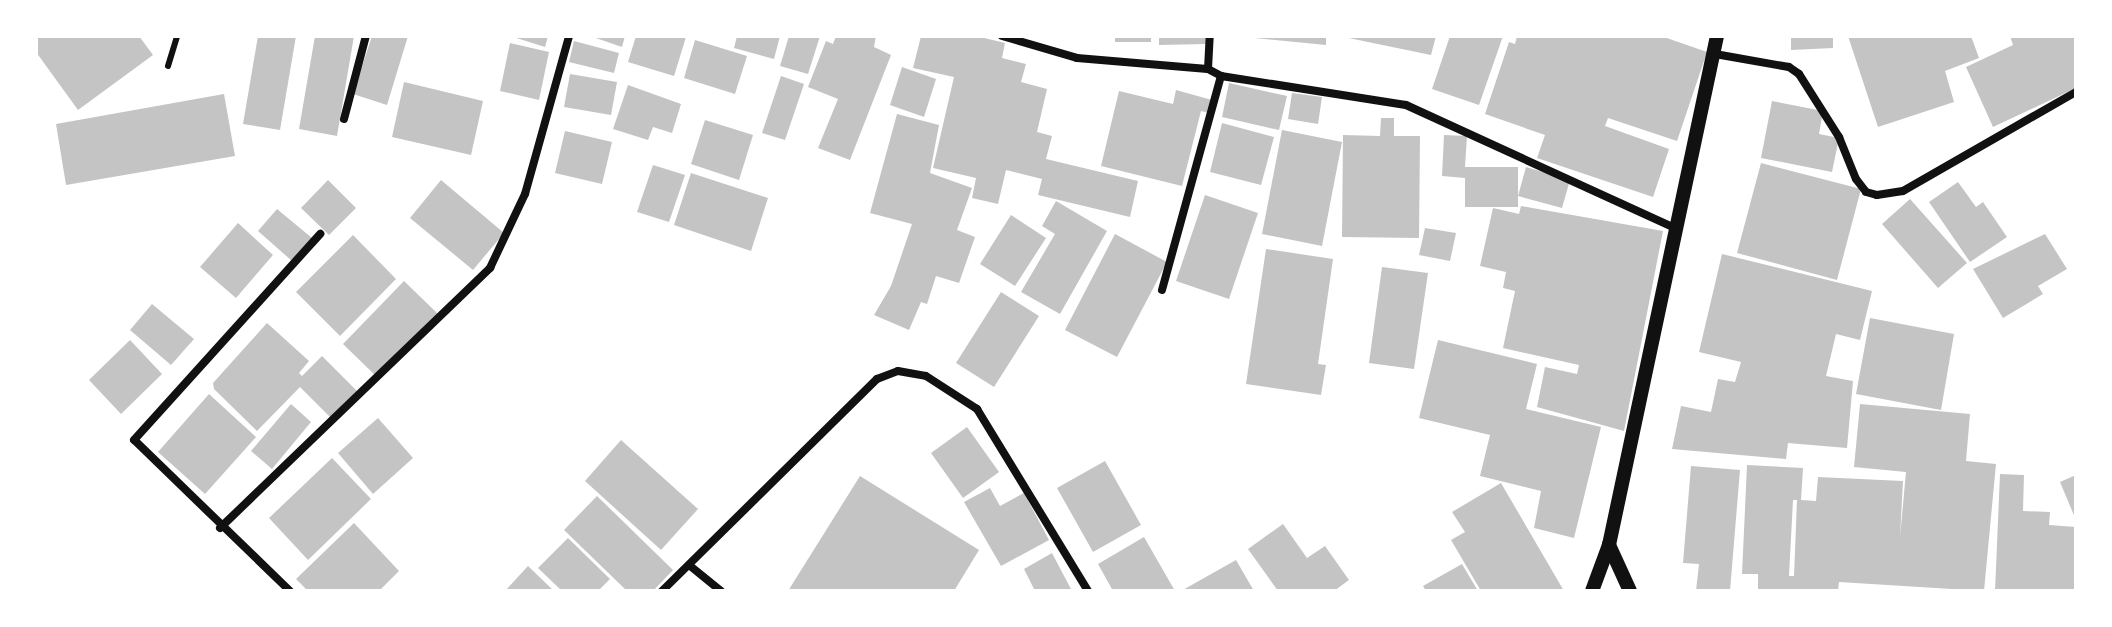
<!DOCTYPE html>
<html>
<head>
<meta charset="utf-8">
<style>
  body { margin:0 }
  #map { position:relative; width:2112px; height:627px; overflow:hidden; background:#fff; font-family:"Alegreya Sans",sans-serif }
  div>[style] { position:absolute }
  .building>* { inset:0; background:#c4c4c4 }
  .service>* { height:6px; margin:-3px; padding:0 3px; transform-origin:3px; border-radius:3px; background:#111 }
  .minor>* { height:8px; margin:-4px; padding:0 4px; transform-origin:4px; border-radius:4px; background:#111 }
  .tertiary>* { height:14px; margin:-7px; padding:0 7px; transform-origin:7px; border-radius:7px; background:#111 }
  span { translate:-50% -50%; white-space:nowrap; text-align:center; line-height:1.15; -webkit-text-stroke:7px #fff; paint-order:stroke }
  .frame { position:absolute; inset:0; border:38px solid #fff; pointer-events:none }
</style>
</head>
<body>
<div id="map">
  <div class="building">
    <div style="clip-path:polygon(36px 36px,139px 36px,153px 55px,78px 110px,36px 52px)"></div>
    <div style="clip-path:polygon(258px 36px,296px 36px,280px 130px,243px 124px)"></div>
    <div style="clip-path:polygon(315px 36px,354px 36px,337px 136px,299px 129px)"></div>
    <div style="clip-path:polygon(372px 36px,408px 36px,387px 105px,353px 94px)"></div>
    <div style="clip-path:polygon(510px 36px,548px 36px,545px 47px)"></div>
    <div style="clip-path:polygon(590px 36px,625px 36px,622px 47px)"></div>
    <div style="clip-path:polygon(636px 36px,686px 37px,674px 76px,628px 62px)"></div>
    <div style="clip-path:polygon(737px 36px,780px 36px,774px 59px,734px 48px)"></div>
    <div style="clip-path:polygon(789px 36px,820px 36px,808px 74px,780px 66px)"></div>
    <div style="clip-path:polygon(836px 36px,876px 36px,874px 47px,891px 55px,850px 160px,818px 148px,838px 99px,808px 87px,826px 41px,833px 44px)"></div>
    <div style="clip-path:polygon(921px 36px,976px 36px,1005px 43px,1002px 58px,1026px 64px,1021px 82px,1047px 89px,1037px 132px,1052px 136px,1046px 159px,1138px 181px,1130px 217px,1038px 195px,1042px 179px,1006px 170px,998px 204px,972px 198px,976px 178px,933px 168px,954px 77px,913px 68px)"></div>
    <div style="clip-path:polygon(1115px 36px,1151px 36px,1151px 42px,1115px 42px)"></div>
    <div style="clip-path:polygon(1159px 36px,1206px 36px,1206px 44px,1159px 45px)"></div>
    <div style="clip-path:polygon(1234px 36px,1326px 36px,1326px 45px)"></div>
    <div style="clip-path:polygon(1339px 36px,1436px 36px,1431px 55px)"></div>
    <div style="clip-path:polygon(1450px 36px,1503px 36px,1479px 105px,1432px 89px)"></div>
    <div style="clip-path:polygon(1517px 36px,1661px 36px,1707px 52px,1677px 141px,1608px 118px,1605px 126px,1669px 149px,1653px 197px,1537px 158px,1545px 135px,1485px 114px,1509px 42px,1515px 44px)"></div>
    <div style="clip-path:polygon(1791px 36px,1833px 36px,1833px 48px,1791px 50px)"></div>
    <div style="clip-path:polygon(1848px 36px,1971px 36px,1979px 58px,1945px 71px,1954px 102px,1878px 127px)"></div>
    <div style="clip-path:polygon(2010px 36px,2076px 36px,2076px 88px,1993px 127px,1966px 67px,2013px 45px)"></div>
    <div style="clip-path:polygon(695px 40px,747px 56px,735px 94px,684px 78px)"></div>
    <div style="clip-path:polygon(574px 41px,619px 53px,614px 73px,569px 62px)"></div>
    <div style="clip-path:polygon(510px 43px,549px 52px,539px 100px,500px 91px)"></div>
    <div style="clip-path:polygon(902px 67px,936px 79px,924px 117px,890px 105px)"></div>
    <div style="clip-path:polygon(570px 74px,617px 82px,611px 115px,564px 107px)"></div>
    <div style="clip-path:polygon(781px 76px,804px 84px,785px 140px,762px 133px)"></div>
    <div style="clip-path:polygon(404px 82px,483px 101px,471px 155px,392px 137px)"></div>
    <div style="clip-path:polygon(1229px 83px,1287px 96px,1279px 130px,1222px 117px)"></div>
    <div style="clip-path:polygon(628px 85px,681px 104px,672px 133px,653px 127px,648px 140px,613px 129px)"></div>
    <div style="clip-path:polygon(1176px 90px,1212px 100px,1209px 113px,1201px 111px,1182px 186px,1101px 166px,1119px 91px,1173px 104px)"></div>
    <div style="clip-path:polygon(1292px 93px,1322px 97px,1318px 124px,1288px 119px)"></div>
    <div style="clip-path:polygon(224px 94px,235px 156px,66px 185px,56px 124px)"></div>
    <div style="clip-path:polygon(1772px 101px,1823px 111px,1819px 134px,1839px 138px,1832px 172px,1761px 158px)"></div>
    <div style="clip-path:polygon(897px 114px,939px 125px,930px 173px,972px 188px,957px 230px,975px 237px,959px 283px,936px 276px,927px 304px,921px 302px,909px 330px,874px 315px,891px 286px,912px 224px,870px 213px)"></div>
    <div style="clip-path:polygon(1381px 118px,1394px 118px,1394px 136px,1420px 136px,1419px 238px,1342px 237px,1343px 135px,1380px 136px)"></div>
    <div style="clip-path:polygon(705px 120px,753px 135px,739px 180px,691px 164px)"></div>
    <div style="clip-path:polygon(1222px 123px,1274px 137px,1261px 185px,1210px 172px)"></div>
    <div style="clip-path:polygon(1282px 130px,1342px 142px,1322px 246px,1262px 234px)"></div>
    <div style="clip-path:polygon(565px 131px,612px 142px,602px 184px,555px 173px)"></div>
    <div style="clip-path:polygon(1444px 135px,1467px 136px,1465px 167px,1518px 167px,1518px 207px,1465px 207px,1465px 178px,1442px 176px)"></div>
    <div style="clip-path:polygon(1761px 163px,1861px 189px,1837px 280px,1737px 253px)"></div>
    <div style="clip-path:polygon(653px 165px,685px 175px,669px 222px,637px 212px)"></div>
    <div style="clip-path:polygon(1526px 167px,1570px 180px,1562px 208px,1518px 196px)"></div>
    <div style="clip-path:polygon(691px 173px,768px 198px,751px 251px,674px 225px)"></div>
    <div style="clip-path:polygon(328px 180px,356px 208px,329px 235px,301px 208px)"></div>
    <div style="clip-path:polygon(441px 180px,504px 233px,473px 270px,410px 218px)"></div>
    <div style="clip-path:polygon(1958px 182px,1976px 207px,1983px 202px,2007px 237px,1970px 262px,1929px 202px)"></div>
    <div style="clip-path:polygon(1205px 195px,1258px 213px,1229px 299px,1176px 281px)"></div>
    <div style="clip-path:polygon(1910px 199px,1967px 263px,1938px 288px,1882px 224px)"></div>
    <div style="clip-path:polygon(1056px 201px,1107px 231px,1060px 314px,1021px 292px,1055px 234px,1042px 226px)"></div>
    <div style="clip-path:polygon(1521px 206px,1663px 231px,1624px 431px,1537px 407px,1545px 367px,1577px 374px,1579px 365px,1503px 348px,1515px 291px,1503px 288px,1506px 272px,1480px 266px,1493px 208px,1519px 214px)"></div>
    <div style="clip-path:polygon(277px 209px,312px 238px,292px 261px,258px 231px)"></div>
    <div style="clip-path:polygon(1011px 215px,1046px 238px,1015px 286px,980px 264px)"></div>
    <div style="clip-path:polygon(238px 223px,273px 255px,236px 298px,200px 267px)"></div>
    <div style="clip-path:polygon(1425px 228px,1456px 233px,1450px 261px,1419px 255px)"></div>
    <div style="clip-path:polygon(1115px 234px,1167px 262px,1117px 357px,1065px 330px)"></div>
    <div style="clip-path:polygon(2045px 234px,2067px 269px,2038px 286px,2043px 294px,2003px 318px,1973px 269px)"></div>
    <div style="clip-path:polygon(353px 235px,396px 279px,340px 336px,296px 292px)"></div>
    <div style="clip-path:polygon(1266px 249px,1333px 259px,1318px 364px,1326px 365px,1321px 395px,1246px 384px)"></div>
    <div style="clip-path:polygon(1722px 254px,1872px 291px,1860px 340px,1836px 334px,1826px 376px,1853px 381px,1847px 448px,1788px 443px,1786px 459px,1672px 449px,1681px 406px,1711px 412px,1718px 379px,1735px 382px,1741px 362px,1699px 352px)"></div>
    <div style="clip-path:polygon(1382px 267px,1428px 273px,1414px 369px,1369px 363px)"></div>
    <div style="clip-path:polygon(404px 281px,438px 314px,378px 378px,343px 344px)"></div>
    <div style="clip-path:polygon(1001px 292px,1039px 316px,994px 387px,956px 363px)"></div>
    <div style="clip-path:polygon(152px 304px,194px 339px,171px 365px,130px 330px)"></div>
    <div style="clip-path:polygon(1870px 318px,1954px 334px,1941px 410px,1856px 394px)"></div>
    <div style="clip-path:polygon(267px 323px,309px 361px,299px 373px,302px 376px,322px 356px,357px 391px,331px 418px,300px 387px,257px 431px,214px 389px,213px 383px)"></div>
    <div style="clip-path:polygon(130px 340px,162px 374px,121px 414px,89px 380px)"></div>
    <div style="clip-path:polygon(1438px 340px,1537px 364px,1526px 409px,1601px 427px,1574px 538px,1534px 528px,1541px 491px,1480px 476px,1490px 435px,1419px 418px)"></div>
    <div style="clip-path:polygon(209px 394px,256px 437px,205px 494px,158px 452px)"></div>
    <div style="clip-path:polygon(291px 404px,311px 422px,272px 469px,251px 451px)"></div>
    <div style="clip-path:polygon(evenodd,1860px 404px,1970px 414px,1966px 461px,1996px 464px,1984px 591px,1839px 582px,1838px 591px,1758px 591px,1758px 574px,1742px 574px,1747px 465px,1803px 468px,1801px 500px,1816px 501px,1818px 477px,1903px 481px,1900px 537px,1906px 472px,1854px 467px,1860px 404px,1793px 500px,1797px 500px,1794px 576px,1789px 576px,1793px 500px)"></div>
    <div style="clip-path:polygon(378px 418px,413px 458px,373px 494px,338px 453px)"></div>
    <div style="clip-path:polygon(967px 427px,999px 472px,963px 498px,931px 453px)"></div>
    <div style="clip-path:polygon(621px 440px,698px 509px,661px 550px,585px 481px)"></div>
    <div style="clip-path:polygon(332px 458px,371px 499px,308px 560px,269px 518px)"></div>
    <div style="clip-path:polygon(1105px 461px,1141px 525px,1093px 552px,1057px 488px)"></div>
    <div style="clip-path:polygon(1691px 466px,1740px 470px,1730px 591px,1696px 591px,1699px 564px,1683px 563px)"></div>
    <div style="clip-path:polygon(2000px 474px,2024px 475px,2023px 511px,2050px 512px,2049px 525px,2076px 527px,2076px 591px,1995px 591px)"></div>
    <div style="clip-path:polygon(2076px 475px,2076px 520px,2060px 482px)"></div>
    <div style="clip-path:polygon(860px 476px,979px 550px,954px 591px,788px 591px)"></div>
    <div style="clip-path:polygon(1501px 483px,1564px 591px,1481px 591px,1451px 540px,1465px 532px,1452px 512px)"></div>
    <div style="clip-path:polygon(990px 488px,1000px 506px,1024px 493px,1049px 540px,1001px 566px,964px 502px)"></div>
    <div style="clip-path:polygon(597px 496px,673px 570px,653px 591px,627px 591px,564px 530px)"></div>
    <div style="clip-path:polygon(354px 523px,399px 571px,379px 591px,308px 591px,296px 579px)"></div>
    <div style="clip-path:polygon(1283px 524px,1307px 558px,1325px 546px,1349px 580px,1334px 591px,1278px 591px,1248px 549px)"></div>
    <div style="clip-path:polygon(1144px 537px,1175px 591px,1113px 591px,1098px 564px)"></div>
    <div style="clip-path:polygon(568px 538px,610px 579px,598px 591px,562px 591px,538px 568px)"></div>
    <div style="clip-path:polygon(1052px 553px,1072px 591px,1035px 591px,1024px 569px)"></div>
    <div style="clip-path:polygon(1236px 560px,1254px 591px,1181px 591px)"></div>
    <div style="clip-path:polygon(1462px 564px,1478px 591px,1426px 591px,1423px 586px)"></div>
    <div style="clip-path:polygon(528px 566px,554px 591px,505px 591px)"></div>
  </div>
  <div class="service">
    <div style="left:168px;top:66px;width:31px;rotate:-73deg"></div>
  </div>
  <div class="minor">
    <div style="left:1002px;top:36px;width:78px;rotate:16.3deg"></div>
    <div style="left:1077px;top:58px;width:131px;rotate:4.8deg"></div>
    <div style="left:1208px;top:69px;width:15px;rotate:28deg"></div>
    <div style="left:1221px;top:76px;width:187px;rotate:8.9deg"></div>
    <div style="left:1406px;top:105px;width:296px;rotate:24.6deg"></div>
    <div style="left:1715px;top:54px;width:75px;rotate:10deg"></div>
    <div style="left:1789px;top:67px;width:12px;rotate:35deg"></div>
    <div style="left:1799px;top:74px;width:75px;rotate:57.6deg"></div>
    <div style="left:1839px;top:137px;width:45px;rotate:68deg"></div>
    <div style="left:1856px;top:179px;width:16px;rotate:52deg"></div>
    <div style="left:1866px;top:192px;width:11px;rotate:15deg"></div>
    <div style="left:1877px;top:195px;width:26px;rotate:-9deg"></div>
    <div style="left:1903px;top:191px;width:199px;rotate:-29.8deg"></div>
    <div style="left:1208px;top:69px;width:33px;rotate:-87deg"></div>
    <div style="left:344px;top:119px;width:86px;rotate:-75.2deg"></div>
    <div style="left:1162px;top:290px;width:222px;rotate:-74.6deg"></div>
    <div style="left:220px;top:528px;width:375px;rotate:-43.9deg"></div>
    <div style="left:490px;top:268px;width:82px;rotate:-64.7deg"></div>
    <div style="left:525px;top:194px;width:164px;rotate:-74.4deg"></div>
    <div style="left:689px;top:565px;width:41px;rotate:39.1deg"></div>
    <div style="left:290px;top:591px;width:217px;rotate:-135.9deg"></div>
    <div style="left:134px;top:440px;width:278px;rotate:-47.9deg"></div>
    <div style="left:662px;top:591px;width:302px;rotate:-44.6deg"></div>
    <div style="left:877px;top:379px;width:22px;rotate:-21deg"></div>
    <div style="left:898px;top:371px;width:28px;rotate:10deg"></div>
    <div style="left:926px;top:376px;width:61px;rotate:32.9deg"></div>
    <div style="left:977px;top:409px;width:213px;rotate:58.6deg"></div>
  </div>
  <div class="tertiary">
    <div style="left:1592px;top:591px;width:49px;rotate:-69.7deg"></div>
    <div style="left:1630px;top:591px;width:51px;rotate:-114.5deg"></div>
    <div style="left:1609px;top:545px;width:520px;rotate:-78.02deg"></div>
  </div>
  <div class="frame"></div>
</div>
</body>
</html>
